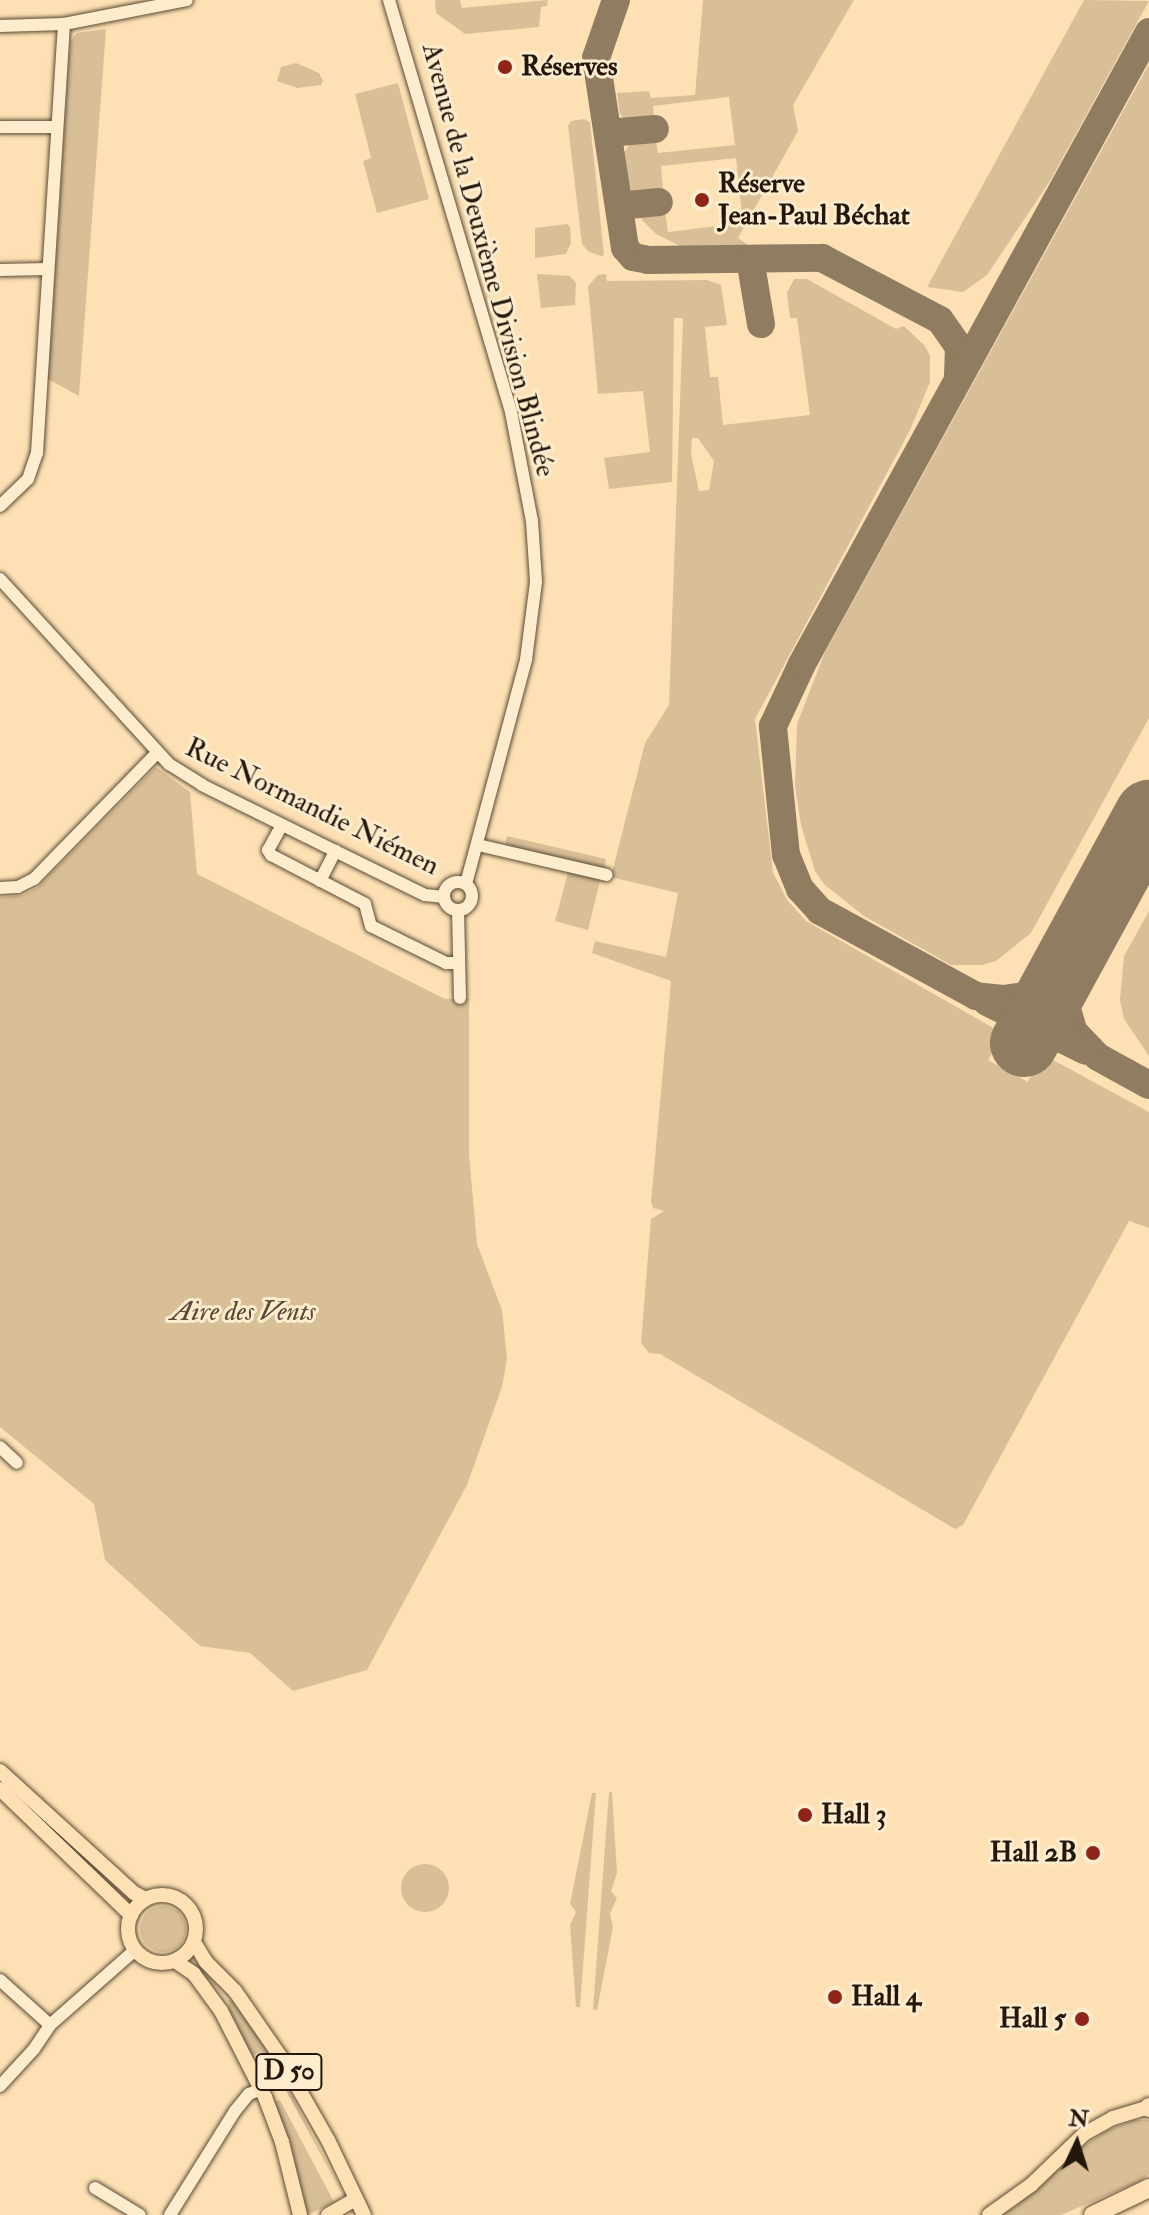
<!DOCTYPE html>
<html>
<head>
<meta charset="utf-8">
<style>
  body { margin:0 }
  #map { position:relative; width:1149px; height:2215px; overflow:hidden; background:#fde1b4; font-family:"IM FELL Double Pica",serif }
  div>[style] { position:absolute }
  .green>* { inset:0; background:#d8bf97 }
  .round { border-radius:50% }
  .taxiway>* { height:28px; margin:-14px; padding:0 14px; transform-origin:14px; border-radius:14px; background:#907c60 }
  .runway>* { height:68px; margin:-34px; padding:0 34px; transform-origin:34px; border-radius:34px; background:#907c60 }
  .roads { filter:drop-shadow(0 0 2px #5a4a35) drop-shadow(0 0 2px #5a4a35) }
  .minor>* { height:12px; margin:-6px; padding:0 6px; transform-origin:6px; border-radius:6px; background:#feecce }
  .minor>.ring { margin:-6px; padding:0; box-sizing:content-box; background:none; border:12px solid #feecce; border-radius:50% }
  .major>* { height:14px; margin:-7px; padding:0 7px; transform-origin:7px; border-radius:7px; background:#fde1b4 }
  .major>.ring { margin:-7px; padding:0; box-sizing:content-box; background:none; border:14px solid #fde1b4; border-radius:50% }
  .highway>* { height:18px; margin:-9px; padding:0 9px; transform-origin:9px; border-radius:9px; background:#fde1b4 }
  .dots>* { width:22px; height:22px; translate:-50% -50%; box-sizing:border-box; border:4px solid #feecce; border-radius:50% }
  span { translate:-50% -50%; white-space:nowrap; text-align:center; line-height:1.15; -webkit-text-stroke:6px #feecce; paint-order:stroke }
  .shield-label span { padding:2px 6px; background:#feecce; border:2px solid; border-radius:6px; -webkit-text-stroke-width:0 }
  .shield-label { font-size:26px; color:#23170b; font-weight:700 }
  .poi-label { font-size:28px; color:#23170b; font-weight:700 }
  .left { translate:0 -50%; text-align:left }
  .right { translate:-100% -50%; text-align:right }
  .street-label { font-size:28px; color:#23170b }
  .park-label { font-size:28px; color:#594935; font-style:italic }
  .north { position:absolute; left:1037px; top:2103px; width:80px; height:80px; -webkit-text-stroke:6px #feecce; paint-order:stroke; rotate:4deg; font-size:22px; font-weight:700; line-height:32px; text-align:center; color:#23170b }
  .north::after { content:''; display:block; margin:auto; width:28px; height:36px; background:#23170b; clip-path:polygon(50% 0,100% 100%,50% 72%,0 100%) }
</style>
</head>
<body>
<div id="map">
  <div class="green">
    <div style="clip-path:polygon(435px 0,460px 0,462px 8px,548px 0,547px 6px,541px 7px,539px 27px,465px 34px,436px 13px)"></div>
    <div style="clip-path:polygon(703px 0,854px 0,793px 105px,798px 131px,738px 238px,753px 248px,751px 249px,684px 248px,656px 234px,641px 219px,645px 213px,665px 211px,668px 232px,743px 223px,736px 158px,661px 166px,663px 189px,654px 190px,654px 195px,635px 198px,629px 193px,624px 153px,629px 145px,656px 142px,658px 153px,735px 145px,729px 97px,653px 106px,654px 118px,626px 121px,620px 114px,617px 93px,649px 91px,651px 98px,695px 95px)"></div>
    <div style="clip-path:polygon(1084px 0,1149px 1px,1050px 181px,987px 275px,963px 292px,927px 287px)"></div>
    <div style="clip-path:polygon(106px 29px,79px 396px,48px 379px,70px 42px,77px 33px)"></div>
    <div style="clip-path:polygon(296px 63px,319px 73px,323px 81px,321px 85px,297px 88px,277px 81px,281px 67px)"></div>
    <div style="clip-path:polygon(1149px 64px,1149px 718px,1031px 933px,996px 961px,982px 965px,951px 965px,864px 916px,825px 885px,815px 871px,801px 825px,795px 786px,797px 724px,825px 652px)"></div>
    <div style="clip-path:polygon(398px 83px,429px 199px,377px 213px,363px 161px,371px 158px,355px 94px)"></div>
    <div style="clip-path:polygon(584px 119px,590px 122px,604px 255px,601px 256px,589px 252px,582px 244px,568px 126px,571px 121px)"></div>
    <div style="clip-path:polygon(567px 224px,570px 227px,571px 243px,566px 254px,535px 258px,535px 228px)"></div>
    <div style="clip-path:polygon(537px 274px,570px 276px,576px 283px,575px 305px,541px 308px)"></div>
    <div style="clip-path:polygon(evenodd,606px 274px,607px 281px,707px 280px,721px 285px,727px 325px,705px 327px,710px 377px,718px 377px,723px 425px,810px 415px,797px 318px,790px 318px,787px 293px,794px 279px,807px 279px,896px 329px,904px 326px,925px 346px,930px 356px,930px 382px,910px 430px,755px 719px,773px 873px,788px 901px,806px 921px,1004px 1034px,988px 1060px,1028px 1082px,1042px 1054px,1149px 1112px,1149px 1228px,1129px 1221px,963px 1525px,955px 1529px,660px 1354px,649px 1353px,641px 1343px,651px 1219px,664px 1211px,653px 1208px,651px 1202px,671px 981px,592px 953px,595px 941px,666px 957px,678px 893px,611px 877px,645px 743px,669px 705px,683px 318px,674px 318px,672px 482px,609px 489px,604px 458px,650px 452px,643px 391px,598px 394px,588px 286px,598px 275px,606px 274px,692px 438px,698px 438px,714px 461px,709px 490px,699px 491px,691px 454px,692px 438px)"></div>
    <div style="clip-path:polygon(156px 767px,190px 792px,197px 874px,445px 999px,469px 998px,469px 1154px,477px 1244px,502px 1310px,507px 1359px,502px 1387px,467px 1485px,367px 1670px,293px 1691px,250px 1653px,200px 1646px,105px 1560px,94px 1504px,0 1427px,0 897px,23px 895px,37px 888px)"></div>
    <div style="clip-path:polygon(507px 836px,606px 859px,604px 869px,505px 847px)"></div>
    <div style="clip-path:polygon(569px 869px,601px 877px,588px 930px,555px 921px)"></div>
    <div style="clip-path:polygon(1149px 911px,1149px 1056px,1124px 1019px,1120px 1000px,1124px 956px)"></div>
    <div style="clip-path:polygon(609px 1792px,612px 1792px,617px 1873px,611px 1891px,617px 1898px,610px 1914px,613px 1927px,597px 2010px,593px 2009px)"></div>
    <div style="clip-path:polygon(592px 1793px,596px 1793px,580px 2007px,576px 2007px,570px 1925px,576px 1912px,570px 1904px)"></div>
    <div class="round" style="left:401px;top:1864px;width:48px;height:48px"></div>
    <div class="round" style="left:140px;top:1906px;width:46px;height:46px"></div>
    <div style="clip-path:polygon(228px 2000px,234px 2001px,266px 2046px,344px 2196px,268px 2058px,261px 2052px,251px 2056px,230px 2014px)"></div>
    <div style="clip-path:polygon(280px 2100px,334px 2202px,308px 2215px,274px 2102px)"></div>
    <div style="clip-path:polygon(1135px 2120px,1149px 2120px,1149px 2174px,1140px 2181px,1061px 2215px,999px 2215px,1015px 2207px,1081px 2148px,1108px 2130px)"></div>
  </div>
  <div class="taxiway">
    <div style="left:616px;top:0;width:61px;rotate:109deg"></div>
    <div style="left:596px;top:58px;width:192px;rotate:81.3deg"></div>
    <div style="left:625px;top:248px;width:12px;rotate:48deg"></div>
    <div style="left:633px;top:257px;width:15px;rotate:11deg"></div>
    <div style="left:648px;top:260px;width:174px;rotate:-0.7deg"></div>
    <div style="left:822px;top:258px;width:133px;rotate:27.7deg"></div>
    <div style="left:940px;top:320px;width:33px;rotate:55deg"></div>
    <div style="left:959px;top:347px;width:30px;rotate:92deg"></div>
    <div style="left:608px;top:133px;width:47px;rotate:-4.9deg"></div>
    <div style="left:619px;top:206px;width:40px;rotate:-5.7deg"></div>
    <div style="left:750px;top:259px;width:66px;rotate:80.4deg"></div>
    <div style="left:1074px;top:951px;width:33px;rotate:128deg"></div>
    <div style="left:1054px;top:977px;width:28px;rotate:141deg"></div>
    <div style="left:1032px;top:995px;width:29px;rotate:172deg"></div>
    <div style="left:1003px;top:999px;width:27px;rotate:-174deg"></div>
    <div style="left:976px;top:996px;width:178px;rotate:-151.4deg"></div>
    <div style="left:820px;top:911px;width:30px;rotate:-132deg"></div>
    <div style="left:800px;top:889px;width:37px;rotate:-112deg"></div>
    <div style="left:786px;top:855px;width:130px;rotate:-95.8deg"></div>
    <div style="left:773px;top:726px;width:68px;rotate:-64.9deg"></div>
    <div style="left:802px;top:664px;width:721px;rotate:-61.23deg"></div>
    <div style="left:1070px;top:961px;width:35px;rotate:102deg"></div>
    <div style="left:1063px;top:995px;width:37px;rotate:74deg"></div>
    <div style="left:1073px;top:1031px;width:36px;rotate:46deg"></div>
    <div style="left:1098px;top:1057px;width:58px;rotate:28.8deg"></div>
    <div style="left:987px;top:1002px;width:110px;rotate:26.3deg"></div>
  </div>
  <div class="runway">
    <div style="left:1024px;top:1043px;width:261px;rotate:-61.4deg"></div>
  </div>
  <div class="roads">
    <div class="minor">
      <div style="left:389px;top:0;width:430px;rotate:73.5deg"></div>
      <div style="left:511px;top:412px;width:111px;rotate:79.1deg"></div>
      <div style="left:532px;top:521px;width:61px;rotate:86.2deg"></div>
      <div style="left:536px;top:582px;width:79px;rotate:97.3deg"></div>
      <div style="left:526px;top:660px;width:232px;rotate:105deg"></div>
      <div style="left:0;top:26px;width:64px;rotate:-1.8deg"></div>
      <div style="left:64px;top:24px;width:125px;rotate:-11deg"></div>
      <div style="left:0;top:127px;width:56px"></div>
      <div style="left:0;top:270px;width:48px;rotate:-1.2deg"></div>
      <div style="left:0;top:506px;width:39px;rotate:-44deg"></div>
      <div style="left:28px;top:479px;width:28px;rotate:-71deg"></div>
      <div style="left:37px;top:453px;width:430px;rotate:-86.4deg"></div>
      <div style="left:0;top:579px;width:251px;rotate:47.6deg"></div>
      <div style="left:169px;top:764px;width:39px;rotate:32deg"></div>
      <div style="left:202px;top:785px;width:148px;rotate:26.4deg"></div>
      <div style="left:335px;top:851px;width:100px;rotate:26.1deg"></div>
      <div style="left:425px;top:895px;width:19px;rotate:6deg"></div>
      <div style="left:282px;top:825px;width:29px;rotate:119deg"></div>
      <div style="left:268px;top:850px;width:6px;rotate:59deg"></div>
      <div style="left:271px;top:855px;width:106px;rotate:27.5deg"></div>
      <div style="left:365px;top:904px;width:23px;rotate:75deg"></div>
      <div style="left:371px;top:926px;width:84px;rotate:26.3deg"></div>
      <div style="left:446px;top:963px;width:13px"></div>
      <div style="left:478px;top:845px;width:132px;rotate:13.1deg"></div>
      <div style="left:320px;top:881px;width:34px;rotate:-63deg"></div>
      <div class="ring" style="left:444px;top:882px;width:16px;height:16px"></div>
      <div style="left:0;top:888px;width:18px;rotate:-3deg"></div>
      <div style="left:18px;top:887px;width:18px;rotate:-27deg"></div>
      <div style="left:34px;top:879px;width:175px;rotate:-45.7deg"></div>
      <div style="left:458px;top:910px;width:88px;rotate:88.7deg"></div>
      <div style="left:0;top:1447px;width:23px;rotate:43deg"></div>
      <div style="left:0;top:1980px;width:67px;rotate:42deg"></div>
      <div style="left:0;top:2086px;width:50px;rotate:-47.4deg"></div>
      <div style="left:34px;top:2049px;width:29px;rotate:-56deg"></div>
      <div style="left:50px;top:2025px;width:113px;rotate:-41.4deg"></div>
      <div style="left:95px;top:2188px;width:52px;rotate:31deg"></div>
      <div style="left:170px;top:2215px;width:123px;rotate:-58deg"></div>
      <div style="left:235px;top:2111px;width:22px;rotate:-51deg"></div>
      <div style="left:249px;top:2094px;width:13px;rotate:-23deg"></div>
    </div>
    <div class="major">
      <div style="left:0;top:1771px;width:181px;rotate:42.3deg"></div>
      <div style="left:134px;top:1893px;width:13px;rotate:27deg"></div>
      <div style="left:0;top:1789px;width:182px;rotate:43.9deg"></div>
      <div class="ring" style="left:128px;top:1895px;width:54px;height:54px"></div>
      <div style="left:194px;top:1942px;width:23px;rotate:59deg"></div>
      <div style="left:206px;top:1962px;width:41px;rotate:45deg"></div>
      <div style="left:235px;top:1991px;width:79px;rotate:55.3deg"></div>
      <div style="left:280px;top:2056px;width:97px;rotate:60.3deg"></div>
      <div style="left:328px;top:2140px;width:83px;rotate:64.4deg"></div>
      <div style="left:175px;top:1961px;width:23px;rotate:34deg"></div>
      <div style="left:194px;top:1974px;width:46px;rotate:53.9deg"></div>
      <div style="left:221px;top:2011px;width:97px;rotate:62.9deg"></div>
      <div style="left:265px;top:2097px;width:48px;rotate:69.3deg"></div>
      <div style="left:282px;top:2142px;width:75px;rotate:76.1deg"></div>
      <div style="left:328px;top:2215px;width:32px;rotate:-30deg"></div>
      <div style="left:989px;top:2215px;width:52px;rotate:-35.5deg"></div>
      <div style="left:1031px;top:2185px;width:74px;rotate:-43.9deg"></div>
      <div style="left:1084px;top:2134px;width:33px;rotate:-29deg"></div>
      <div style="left:1113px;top:2118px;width:38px;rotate:-17deg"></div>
    </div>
    <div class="highway">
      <div style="left:1149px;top:2107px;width:1px;rotate:90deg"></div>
      <div style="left:1093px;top:2215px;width:62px;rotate:-25.7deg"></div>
    </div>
  </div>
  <div class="dots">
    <div style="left:505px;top:67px;background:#8f2418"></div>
    <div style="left:702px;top:200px;background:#8f2418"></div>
    <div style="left:805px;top:1815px;background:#8f2418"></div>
    <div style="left:1093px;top:1853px;background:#8f2418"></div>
    <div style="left:835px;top:1997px;background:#8f2418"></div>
    <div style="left:1082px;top:2019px;background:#8f2418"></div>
  </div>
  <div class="shield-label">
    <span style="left:289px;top:2072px">D 50</span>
  </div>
  <div class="poi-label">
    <span class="left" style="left:521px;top:67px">Réserves</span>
    <span class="left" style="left:718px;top:200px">Réserve<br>Jean-Paul Béchat</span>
    <span class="left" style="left:821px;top:1815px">Hall 3</span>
    <span class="right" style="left:1077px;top:1853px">Hall 2B</span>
    <span class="left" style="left:851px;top:1997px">Hall 4</span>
    <span class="right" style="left:1066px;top:2019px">Hall 5</span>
  </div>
  <div class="street-label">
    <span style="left:488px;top:260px;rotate:75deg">Avenue de la Deuxième Division Blindée</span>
    <span style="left:312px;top:807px;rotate:26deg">Rue Normandie Niémen</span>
  </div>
  <div class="park-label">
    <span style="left:243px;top:1312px">Aire des Vents</span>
  </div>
  <div class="north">N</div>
</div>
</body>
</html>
